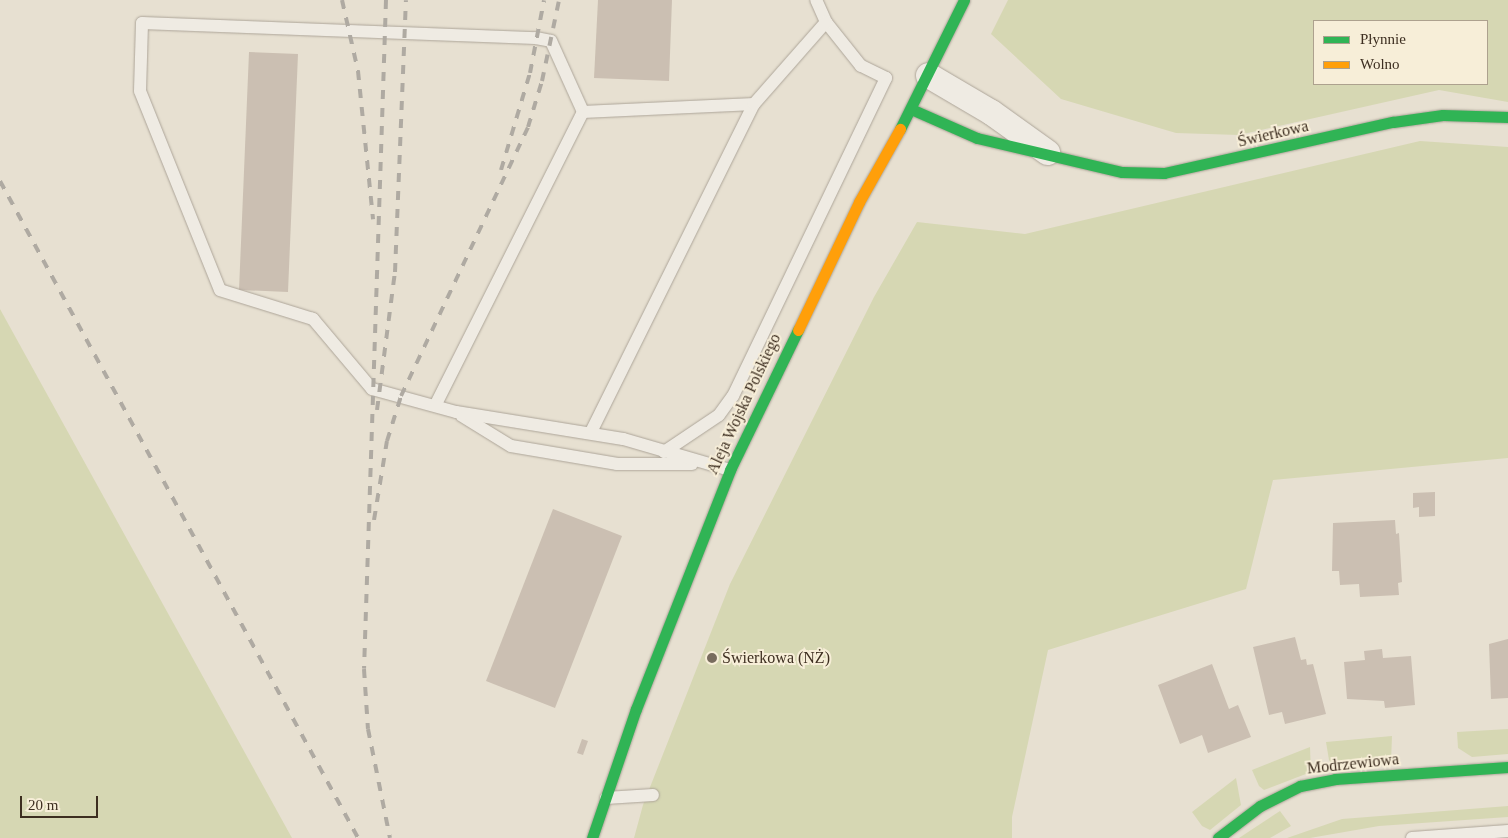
<!DOCTYPE html>
<html>
<head>
<meta charset="utf-8">
<style>
  body { margin:0 }
  #map { position:relative; width:1508px; height:838px; overflow:hidden; background:#e7e0d1; font-family:Georgia,serif }
  div>[style] { position:absolute }
  .green>* { inset:0; background:#d6d7b3 }
  .building>* { inset:0; background:#cbbfb2 }
  .roads { filter:drop-shadow(0 0 1px #ada599) drop-shadow(0 0 1px #ada599) }
  .lane>* { height:12px; margin:-6px; padding:0 6px; transform-origin:6px; border-radius:6px; background:#efebe3 }
  .street>* { height:25px; margin:-12.5px; padding:0 12.5px; transform-origin:12.5px; border-radius:12.5px; background:#efebe3 }
  .fast>* { height:11px; margin:-5.5px; padding:0 5.5px; transform-origin:5.5px; border-radius:5.5px; background:#30b455 }
  .slow>* { height:11px; margin:-5.5px; padding:0 5.5px; transform-origin:5.5px; border-radius:5.5px; background:#ff9f0a }
  .rail>* { height:4px; margin-top:-2px; transform-origin:0; background:repeating-linear-gradient(90deg,#afaaa2 0 9px,transparent 0 18px) }
  .dots>* { width:14px; height:14px; translate:-50% -50%; box-sizing:border-box; border:2px solid #f7eed8; border-radius:50% }
  span { translate:-50% -50%; white-space:nowrap; text-align:center; line-height:1.15; -webkit-text-stroke:4px #f7eed8; paint-order:stroke }
  .street-label { font-size:16px; color:#3d2e20 }
  .poi-label { font-size:16px; color:#3d2e20 }
  .left { translate:0 -50%; text-align:left }
  .legend { position:absolute; left:1313px; top:20px; width:175px; height:65px; box-sizing:border-box; background:#f7eed8; border:1px solid #ada18e; margin:0; padding:6px 9px; list-style:none; font-size:15px; color:#3d2e20 }
  .legend li { display:flex; align-items:center; gap:10px; height:25px }
  .legend b { width:25px; border:1px solid #ada18e }
  .scale { position:absolute; left:20px; top:796px; width:78px; height:22px; box-sizing:border-box; border:2px solid #3d2e20; border-top:0; padding-left:6px; font-size:15px; line-height:18px; white-space:nowrap; color:#3d2e20; -webkit-text-stroke:4px #f7eed8; paint-order:stroke }
</style>
</head>
<body>
<div id="map">
  <div class="green">
    <div style="clip-path:polygon(evenodd,1008px 0,1508px 0,1508px 102px,1439px 90px,1239px 135px,1176px 133px,1061px 99px,991px 34px,1008px 0,1314px 21px,1487px 21px,1487px 84px,1314px 84px,1314px 21px)"></div>
    <div style="clip-path:polygon(1420px 141px,1508px 147px,1508px 458px,1273px 480px,1246px 589px,1048px 650px,1012px 817px,1012px 838px,634px 838px,643px 805px,730px 584px,874px 297px,917px 222px,1025px 234px)"></div>
    <div style="clip-path:polygon(0 309px,292px 838px,0 838px)"></div>
    <div style="clip-path:polygon(1508px 729px,1508px 754px,1472px 757px,1458px 748px,1457px 732px)"></div>
    <div style="clip-path:polygon(1392px 736px,1391px 762px,1334px 767px,1329px 760px,1326px 742px)"></div>
    <div style="clip-path:polygon(1310px 747px,1311px 772px,1264px 790px,1259px 786px,1252px 770px)"></div>
    <div style="clip-path:polygon(1236px 778px,1241px 805px,1210px 830px,1202px 826px,1192px 812px)"></div>
    <div style="clip-path:polygon(1508px 806px,1508px 817px,1379px 826px,1310px 838px,1287px 838px,1342px 819px)"></div>
    <div style="clip-path:polygon(1280px 811px,1291px 826px,1270px 838px,1239px 838px)"></div>
  </div>
  <div class="building">
    <div style="clip-path:polygon(598px 0,672px 0,669px 81px,594px 78px)"></div>
    <div style="clip-path:polygon(249px 52px,298px 54px,288px 292px,239px 290px)"></div>
    <div style="clip-path:polygon(1435px 492px,1435px 516px,1419px 517px,1419px 507px,1413px 508px,1413px 493px)"></div>
    <div style="clip-path:polygon(553px 509px,622px 536px,555px 708px,486px 681px)"></div>
    <div style="clip-path:polygon(1395px 520px,1396px 534px,1399px 533px,1402px 582px,1398px 583px,1399px 595px,1360px 597px,1359px 584px,1340px 585px,1339px 571px,1332px 571px,1333px 523px)"></div>
    <div style="clip-path:polygon(1295px 637px,1301px 660px,1306px 659px,1307px 665px,1313px 664px,1326px 714px,1285px 724px,1282px 712px,1269px 715px,1253px 647px)"></div>
    <div style="clip-path:polygon(1508px 639px,1508px 698px,1491px 699px,1489px 644px)"></div>
    <div style="clip-path:polygon(1382px 649px,1383px 658px,1411px 656px,1415px 705px,1385px 708px,1384px 701px,1347px 699px,1344px 662px,1365px 660px,1364px 651px)"></div>
    <div style="clip-path:polygon(1212px 664px,1229px 709px,1238px 705px,1251px 737px,1208px 753px,1202px 735px,1180px 744px,1158px 685px)"></div>
    <div style="clip-path:polygon(582px 739px,588px 741px,583px 755px,577px 753px)"></div>
  </div>
  <div class="roads">
    <div class="lane">
      <div style="left:436px;top:404px;width:327px;rotate:-63.3deg"></div>
      <div style="left:462px;top:416px;width:57px;rotate:31.5deg"></div>
      <div style="left:511px;top:446px;width:108px;rotate:9.6deg"></div>
      <div style="left:617px;top:464px;width:75px"></div>
      <div style="left:591px;top:432px;width:366px;rotate:-63.6deg"></div>
      <div style="left:664px;top:452px;width:66px;rotate:-33.9deg"></div>
      <div style="left:719px;top:415px;width:24px;rotate:-54deg"></div>
      <div style="left:733px;top:396px;width:353px;rotate:-64.3deg"></div>
      <div style="left:886px;top:78px;width:28px;rotate:-154deg"></div>
      <div style="left:861px;top:66px;width:56px;rotate:-128.5deg"></div>
      <div style="left:826px;top:22px;width:24px;rotate:-114deg"></div>
      <div style="left:730px;top:470px;width:111px;rotate:-163.8deg"></div>
      <div style="left:623px;top:439px;width:169px;rotate:-170.8deg"></div>
      <div style="left:456px;top:412px;width:87px;rotate:-164.7deg"></div>
      <div style="left:372px;top:389px;width:92px;rotate:-130.1deg"></div>
      <div style="left:313px;top:319px;width:97px;rotate:-162.7deg"></div>
      <div style="left:220px;top:290px;width:214px;rotate:-111.9deg"></div>
      <div style="left:140px;top:91px;width:68px;rotate:-88.3deg"></div>
      <div style="left:142px;top:23px;width:394px;rotate:2.2deg"></div>
      <div style="left:536px;top:38px;width:15px;rotate:11deg"></div>
      <div style="left:551px;top:41px;width:78px;rotate:65.7deg"></div>
      <div style="left:583px;top:112px;width:171px;rotate:-2.7deg"></div>
      <div style="left:754px;top:104px;width:109px;rotate:-48.7deg"></div>
      <div style="left:606px;top:798px;width:47px;rotate:-3.7deg"></div>
      <div style="left:1412px;top:838px;width:96px;rotate:-4.2deg"></div>
    </div>
    <div class="street">
      <div style="left:928px;top:75px;width:73px;rotate:30.4deg"></div>
      <div style="left:991px;top:112px;width:69px;rotate:35.5deg"></div>
    </div>
    <div class="fast">
      <div style="left:911px;top:109px;width:72px;rotate:23.7deg"></div>
      <div style="left:977px;top:138px;width:149px;rotate:13.2deg"></div>
      <div style="left:1122px;top:172px;width:42px;rotate:1.4deg"></div>
      <div style="left:1164px;top:173px;width:235px;rotate:-12.6deg"></div>
      <div style="left:1393px;top:122px;width:50px;rotate:-8deg"></div>
      <div style="left:1443px;top:115px;width:65px;rotate:1.8deg"></div>
      <div style="left:900px;top:129px;width:144px;rotate:-63.6deg"></div>
      <div style="left:592px;top:838px;width:136px;rotate:-71.2deg"></div>
      <div style="left:636px;top:709px;width:257px;rotate:-68.5deg"></div>
      <div style="left:730px;top:470px;width:156px;rotate:-64.1deg"></div>
      <div style="left:1218px;top:838px;width:53px;rotate:-37.3deg"></div>
      <div style="left:1260px;top:806px;width:45px;rotate:-26.6deg"></div>
      <div style="left:1300px;top:786px;width:36px;rotate:-11deg"></div>
      <div style="left:1335px;top:779px;width:173px;rotate:-4deg"></div>
    </div>
    <div class="slow">
      <div style="left:798px;top:330px;width:142px;rotate:-64.5deg"></div>
      <div style="left:859px;top:202px;width:84px;rotate:-60.7deg"></div>
    </div>
  </div>
  <div class="rail">
    <div style="left:342px;top:0;width:73px;rotate:77.3deg"></div>
    <div style="left:358px;top:71px;width:149px;rotate:84.2deg"></div>
    <div style="left:386px;top:0;width:669px;rotate:91.88deg"></div>
    <div style="left:364px;top:669px;width:60px;rotate:86.2deg"></div>
    <div style="left:368px;top:729px;width:111px;rotate:78.6deg"></div>
    <div style="left:501px;top:170px;width:101px;rotate:-73.4deg"></div>
    <div style="left:530px;top:73px;width:74px;rotate:-79.1deg"></div>
    <div style="left:0;top:181px;width:748px;rotate:61.41deg"></div>
    <div style="left:377px;top:410px;width:139px;rotate:-82.6deg"></div>
    <div style="left:395px;top:272px;width:272px;rotate:-87.7deg"></div>
    <div style="left:374px;top:520px;width:80px;rotate:-80.7deg"></div>
    <div style="left:387px;top:441px;width:47px;rotate:-72.7deg"></div>
    <div style="left:401px;top:396px;width:297px;rotate:-64.7deg"></div>
    <div style="left:528px;top:127px;width:48px;rotate:-73.1deg"></div>
    <div style="left:542px;top:81px;width:83px;rotate:-78.1deg"></div>
  </div>
  <div class="dots">
    <div style="left:712px;top:658px;background:#786c5e"></div>
  </div>
  <div class="street-label">
    <span style="left:1273px;top:134px;rotate:-13deg">Świerkowa</span>
    <span style="left:744px;top:404px;rotate:-65deg">Aleja Wojska Polskiego</span>
    <span style="left:1353px;top:764px;rotate:-6deg">Modrzewiowa</span>
  </div>
  <div class="poi-label">
    <span class="left" style="left:722px;top:658px">Świerkowa (NŻ)</span>
  </div>
  <ul class="legend">
  <li><b style="height:6px;background:#30b455"></b>Płynnie</li>
  <li><b style="height:6px;background:#ff9f0a"></b>Wolno</li>
  </ul>
  <div class="scale">20 m</div>
</div>
</body>
</html>
